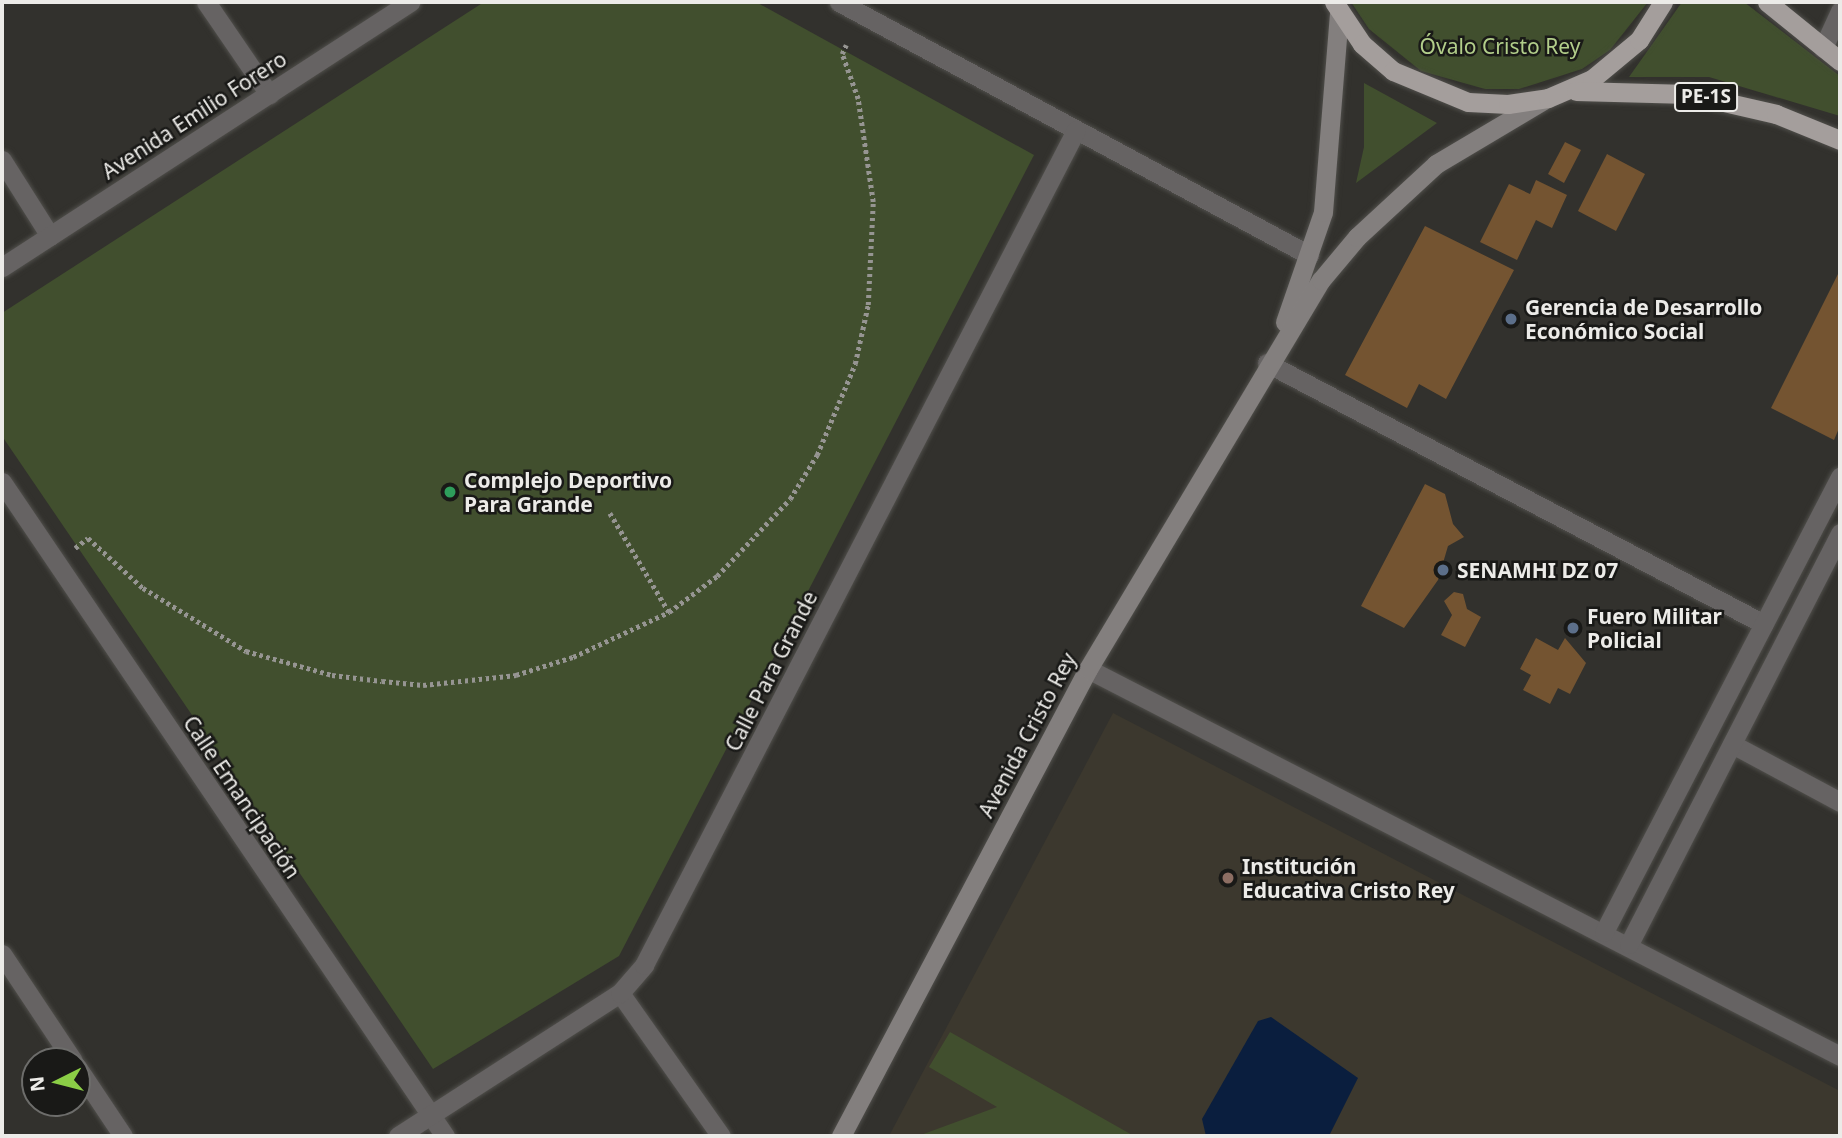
<!DOCTYPE html>
<html>
<head>
<meta charset="utf-8">
<style>
  body { margin:0 }
  #map { position:relative; width:1842px; height:1138px; overflow:hidden; background:#32312d; font-family:"Noto Sans",sans-serif }
  div>[style] { position:absolute }
  .built>* { inset:0; background:#3c382e }
  .green>* { inset:0; background:#414f2e }
  .water>* { inset:0; background:#0a1e3e }
  .building>* { inset:0; background:#745431 }
  .path>* { height:4.5px; margin-top:-2.25px; transform-origin:0; background:repeating-linear-gradient(90deg,#969592 0 3.5px,transparent 0 7px) }
  .roads { filter:drop-shadow(0 0 2px #504f4b) drop-shadow(0 0 2px #504f4b) }
  .minor>* { height:19px; margin:-9.5px; padding:0 9.5px; transform-origin:9.5px; border-radius:9.5px; background:#666363 }
  .secondary>* { height:19px; margin:-9.5px; padding:0 9.5px; transform-origin:9.5px; border-radius:9.5px; background:#837f7e }
  .trunk>* { height:19px; margin:-9.5px; padding:0 9.5px; transform-origin:9.5px; border-radius:9.5px; background:#a49e9c }
  .dots>* { width:19px; height:19px; translate:-50% -50%; box-sizing:border-box; border:4px solid #191917; border-radius:50% }
  span { translate:-50% -50%; white-space:nowrap; text-align:center; line-height:1.15; -webkit-text-stroke:5px #191917; paint-order:stroke }
  .shield-label span { padding:2px 5px; background:#191917; border:2px solid; border-radius:5px; -webkit-text-stroke-width:0 }
  .shield-label { font-size:19px; color:#ecebe8; font-weight:700 }
  .park-label { font-size:21px; color:#b2ce8a }
  .street-label { font-size:21px; color:#ecebe8 }
  .poi-label { font-size:21px; color:#ecebe8; font-weight:700 }
  .left { translate:0 -50%; text-align:left }
  .frame { position:absolute; inset:0; border:4px solid #ecebe8; pointer-events:none }
  .north { position:absolute; left:21px; top:1047px; width:70px; height:70px; box-sizing:border-box; background:#191917; border:2px solid #6d6d6b; border-radius:50%; rotate:264deg; font-size:19px; font-weight:700; line-height:28px; text-align:center; color:#ecebe8 }
  .north::after { content:''; display:block; margin:auto; width:24px; height:32px; background:#8bce46; clip-path:polygon(50% 0,100% 100%,50% 72%,0 100%) }
</style>
</head>
<body>
<div id="map">
  <div class="built">
    <div style="clip-path:polygon(1113px 713px,1840px 1091px,1840px 1136px,889px 1136px)"></div>
  </div>
  <div class="green">
    <div style="clip-path:polygon(484px 2px,756px 2px,1034px 155px,619px 956px,433px 1069px,2px 436px,2px 313px)"></div>
    <div style="clip-path:polygon(1351px 2px,1648px 2px,1610px 50px,1582px 69px,1519px 89px,1485px 89px,1421px 71px,1369px 29px)"></div>
    <div style="clip-path:polygon(1682px 2px,1744px 2px,1840px 76px,1840px 116px,1709px 77px,1629px 77px)"></div>
    <div style="clip-path:polygon(1364px 83px,1437px 123px,1356px 183px,1364px 147px)"></div>
    <div style="clip-path:polygon(950px 1032px,1134px 1136px,918px 1136px,997px 1107px,929px 1067px)"></div>
  </div>
  <div class="water">
    <div style="clip-path:polygon(1271px 1017px,1358px 1078px,1329px 1136px,1206px 1136px,1202px 1119px,1258px 1021px)"></div>
  </div>
  <div class="building">
    <div style="clip-path:polygon(1565px 142px,1581px 150px,1564px 183px,1548px 174px)"></div>
    <div style="clip-path:polygon(1607px 154px,1645px 174px,1616px 231px,1578px 211px)"></div>
    <div style="clip-path:polygon(1536px 180px,1567px 195px,1552px 228px,1536px 220px,1517px 260px,1480px 242px,1509px 184px,1530px 194px)"></div>
    <div style="clip-path:polygon(1425px 226px,1514px 270px,1446px 399px,1419px 384px,1407px 408px,1345px 375px)"></div>
    <div style="clip-path:polygon(1840px 270px,1840px 426px,1834px 440px,1771px 408px)"></div>
    <div style="clip-path:polygon(1425px 484px,1445px 494px,1453px 524px,1464px 537px,1448px 546px,1438px 580px,1404px 628px,1361px 606px)"></div>
    <div style="clip-path:polygon(1454px 592px,1463px 594px,1467px 609px,1481px 617px,1465px 647px,1441px 635px,1452px 615px,1444px 601px)"></div>
    <div style="clip-path:polygon(1536px 638px,1558px 650px,1565px 638px,1586px 663px,1570px 694px,1558px 688px,1550px 704px,1523px 690px,1531px 675px,1520px 669px)"></div>
  </div>
  <div class="path">
    <div style="left:610px;top:513px;width:115px;rotate:59.2deg"></div>
    <div style="left:75px;top:548px;width:16px;rotate:-38deg"></div>
    <div style="left:88px;top:538px;width:74px;rotate:42.3deg"></div>
    <div style="left:143px;top:588px;width:121px;rotate:31.5deg"></div>
    <div style="left:246px;top:651px;width:89px;rotate:15.6deg"></div>
    <div style="left:332px;top:675px;width:50px;rotate:6.8deg"></div>
    <div style="left:382px;top:681px;width:41px;rotate:5.6deg"></div>
    <div style="left:423px;top:685px;width:94px;rotate:-6.1deg"></div>
    <div style="left:516px;top:675px;width:60px;rotate:-17.5deg"></div>
    <div style="left:573px;top:657px;width:106px;rotate:-25.1deg"></div>
    <div style="left:669px;top:612px;width:60px;rotate:-36.9deg"></div>
    <div style="left:717px;top:576px;width:106px;rotate:-46.5deg"></div>
    <div style="left:790px;top:499px;width:52px;rotate:-58.5deg"></div>
    <div style="left:817px;top:455px;width:99px;rotate:-67.3deg"></div>
    <div style="left:855px;top:364px;width:60px;rotate:-77.6deg"></div>
    <div style="left:868px;top:305px;width:103px;rotate:-87.2deg"></div>
    <div style="left:873px;top:202px;width:104px;rotate:-98.3deg"></div>
    <div style="left:858px;top:99px;width:48px;rotate:-109.6deg"></div>
    <div style="left:842px;top:54px;width:10px;rotate:-66deg"></div>
  </div>
  <div class="roads">
    <div class="minor">
      <div style="left:206px;top:2px;width:112px;rotate:55.6deg"></div>
      <div style="left:839px;top:2px;width:534px;rotate:28.29deg"></div>
      <div style="left:1823px;top:48px;width:41px;rotate:-65.3deg"></div>
      <div style="left:2px;top:160px;width:90px;rotate:57.7deg"></div>
      <div style="left:2px;top:267px;width:487px;rotate:-33deg"></div>
      <div style="left:1267px;top:363px;width:561px;rotate:27.71deg"></div>
      <div style="left:2px;top:482px;width:790px;rotate:55.89deg"></div>
      <div style="left:1088px;top:669px;width:846px;rotate:27.23deg"></div>
      <div style="left:1732px;top:744px;width:123px;rotate:28.2deg"></div>
      <div style="left:1604px;top:932px;width:513px;rotate:-62.59deg"></div>
      <div style="left:1629px;top:944px;width:462px;rotate:-62.8deg"></div>
      <div style="left:2px;top:954px;width:128px;rotate:56.4deg"></div>
      <div style="left:620px;top:993px;width:175px;rotate:54.8deg"></div>
      <div style="left:77px;top:1067px;width:83px;rotate:56.3deg"></div>
      <div style="left:398px;top:1136px;width:264px;rotate:-32.8deg"></div>
      <div style="left:620px;top:993px;width:37px;rotate:-49deg"></div>
      <div style="left:644px;top:965px;width:940px;rotate:-62.64deg"></div>
    </div>
    <div class="secondary">
      <div style="left:1285px;top:322px;width:116px;rotate:-70.9deg"></div>
      <div style="left:1323px;top:212px;width:202px;rotate:-85.4deg"></div>
      <div style="left:841px;top:1136px;width:528px;rotate:-62.13deg"></div>
      <div style="left:1088px;top:669px;width:453px;rotate:-59.1deg"></div>
      <div style="left:1321px;top:280px;width:56px;rotate:-50.1deg"></div>
      <div style="left:1357px;top:237px;width:108px;rotate:-42.7deg"></div>
      <div style="left:1436px;top:164px;width:126px;rotate:-30.7deg"></div>
    </div>
    <div class="trunk">
      <div style="left:1334px;top:2px;width:50px;rotate:56.3deg"></div>
      <div style="left:1362px;top:44px;width:41px;rotate:41.1deg"></div>
      <div style="left:1393px;top:71px;width:81px;rotate:22.5deg"></div>
      <div style="left:1468px;top:102px;width:40px;rotate:2.9deg"></div>
      <div style="left:1508px;top:104px;width:40px;rotate:-8.5deg"></div>
      <div style="left:1548px;top:98px;width:48px;rotate:-23.4deg"></div>
      <div style="left:1592px;top:79px;width:61px;rotate:-39.7deg"></div>
      <div style="left:1639px;top:40px;width:45px;rotate:-57.7deg"></div>
      <div style="left:1767px;top:2px;width:94px;rotate:38.9deg"></div>
      <div style="left:1576px;top:91px;width:113px;rotate:1.5deg"></div>
      <div style="left:1689px;top:94px;width:89px;rotate:12.9deg"></div>
      <div style="left:1776px;top:114px;width:69px;rotate:22.1deg"></div>
    </div>
  </div>
  <div class="dots">
    <div style="left:1511px;top:319px;background:#5c6f8a"></div>
    <div style="left:450px;top:492px;background:#2e9e5b"></div>
    <div style="left:1443px;top:570px;background:#5c6f8a"></div>
    <div style="left:1573px;top:628px;background:#5c6f8a"></div>
    <div style="left:1228px;top:878px;background:#8d6e63"></div>
  </div>
  <div class="shield-label">
    <span style="left:1706px;top:97px">PE-1S</span>
  </div>
  <div class="park-label">
    <span style="left:1500px;top:46px">Óvalo Cristo Rey</span>
  </div>
  <div class="street-label">
    <span style="left:194px;top:115px;rotate:-33deg">Avenida Emilio Forero</span>
    <span style="left:771px;top:671px;rotate:-63deg">Calle Para Grande</span>
    <span style="left:1027px;top:735px;rotate:-62deg">Avenida Cristo Rey</span>
    <span style="left:242px;top:797px;rotate:56deg">Calle Emancipación</span>
  </div>
  <div class="poi-label">
    <span class="left" style="left:1525px;top:319px">Gerencia de Desarrollo<br>Económico Social</span>
    <span class="left" style="left:464px;top:492px">Complejo Deportivo<br>Para Grande</span>
    <span class="left" style="left:1457px;top:570px">SENAMHI DZ 07</span>
    <span class="left" style="left:1587px;top:628px">Fuero Militar<br>Policial</span>
    <span class="left" style="left:1242px;top:878px">Institución<br>Educativa Cristo Rey</span>
  </div>
  <div class="frame"></div>
  <div class="north">N</div>
</div>
</body>
</html>
